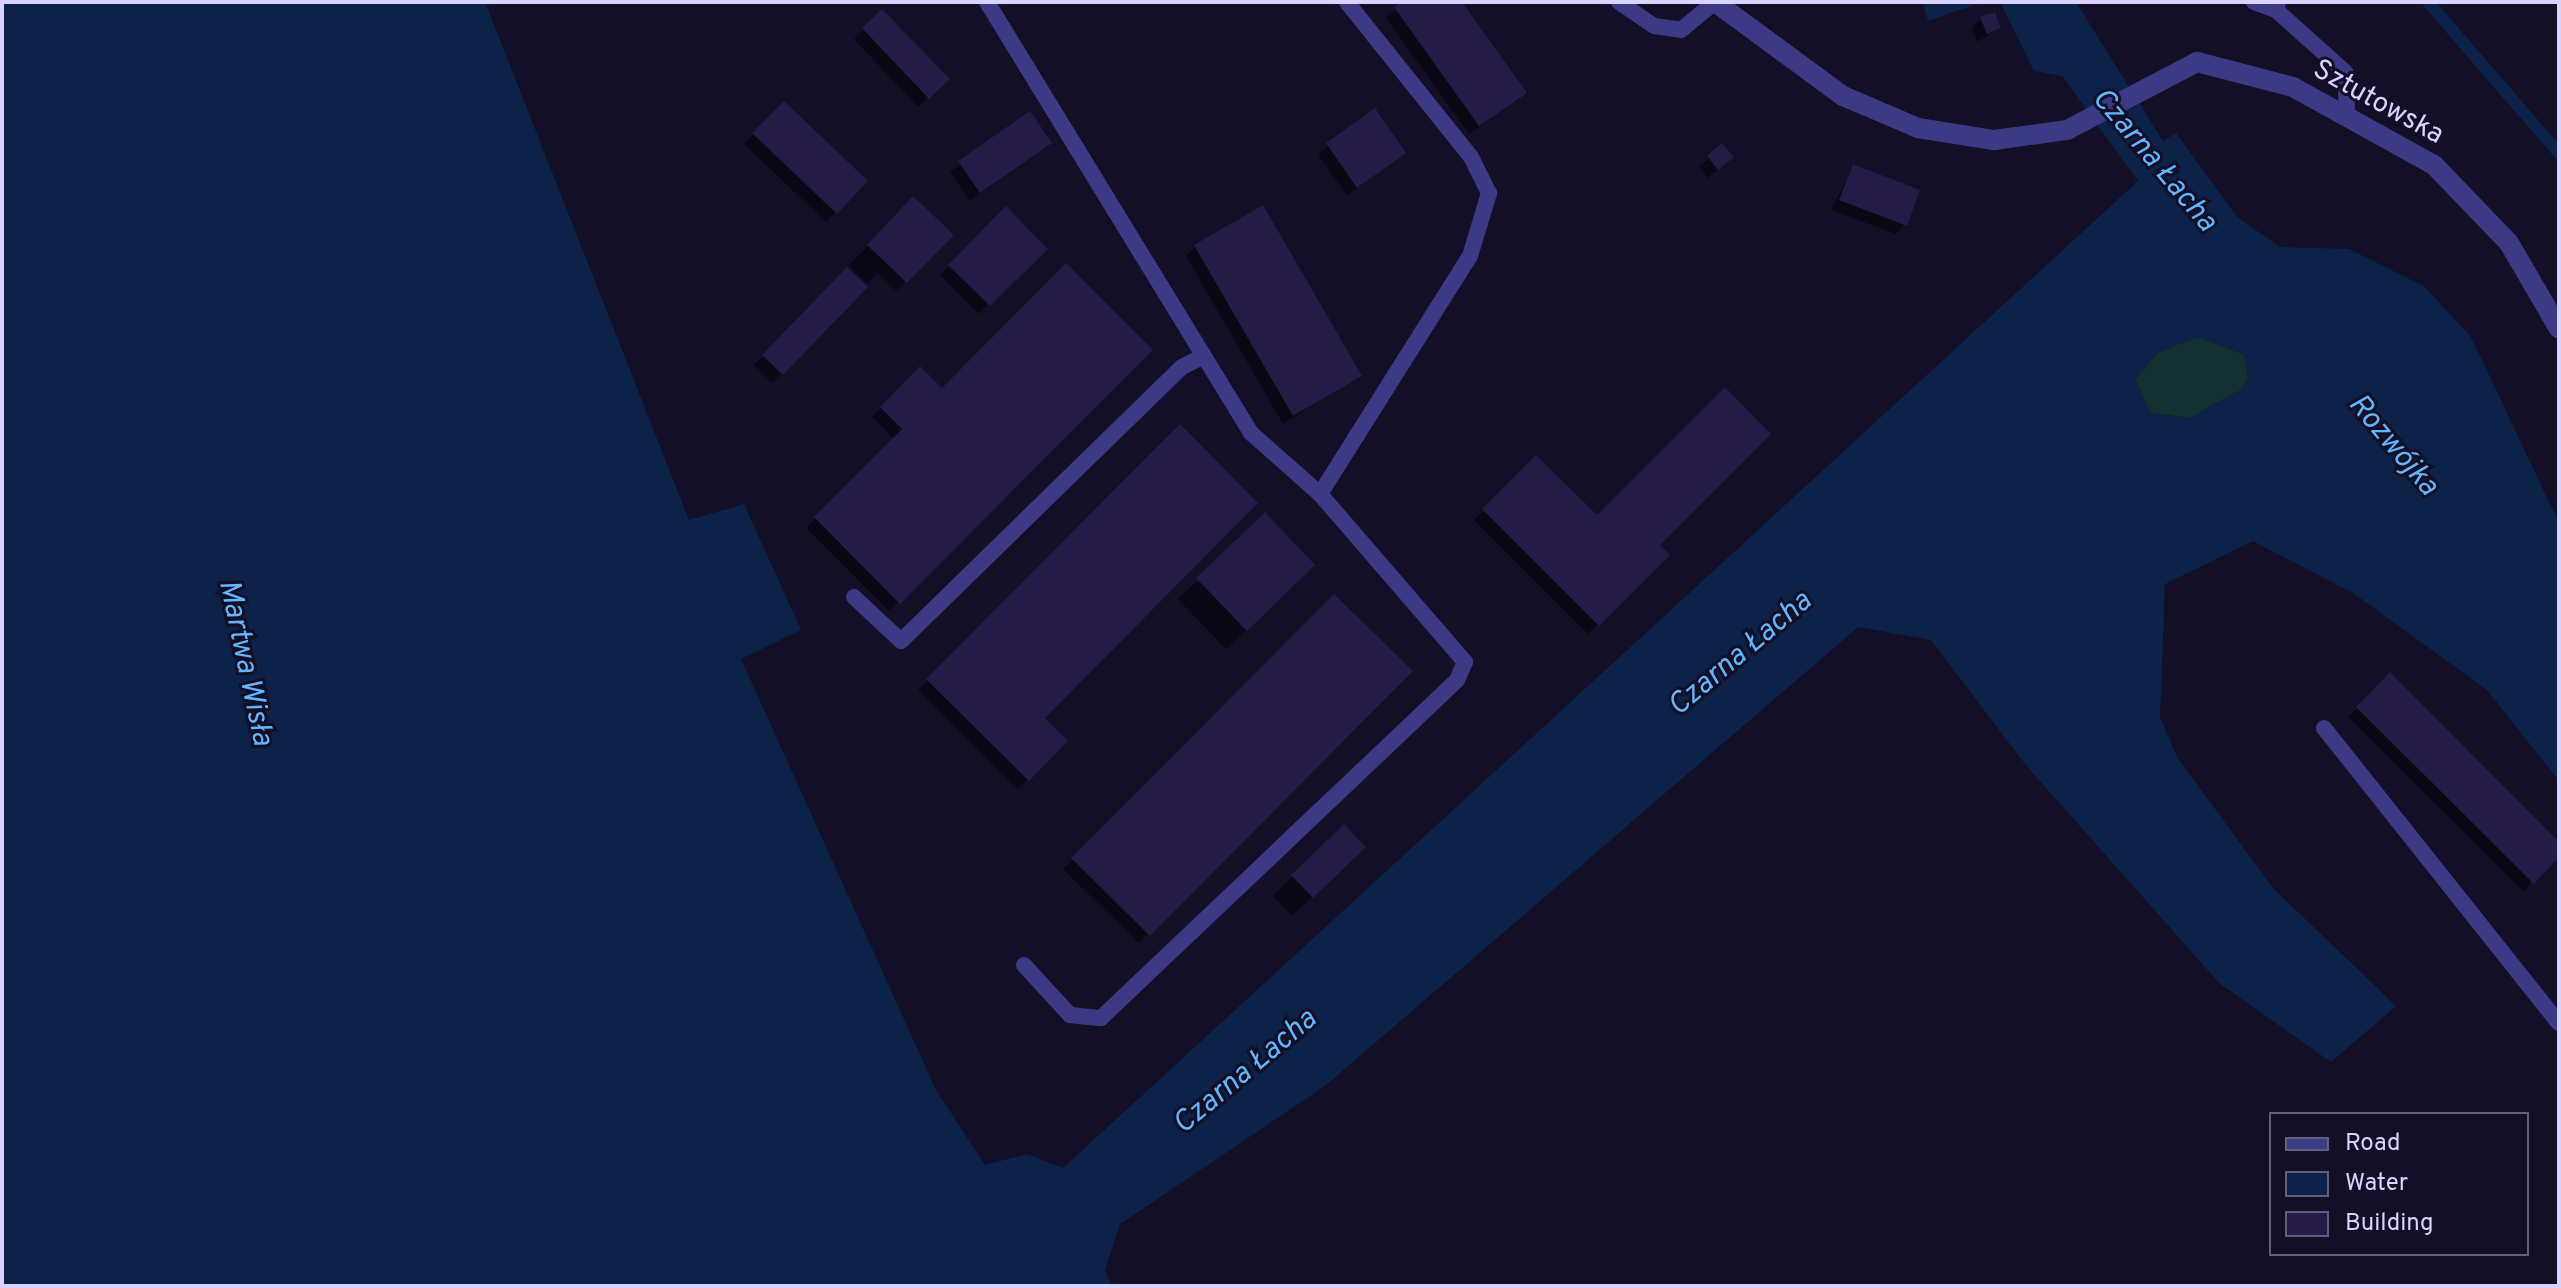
<!DOCTYPE html>
<html>
<head>
<meta charset="utf-8">
<style>
  body { margin:0 }
  #map { position:relative; width:2561px; height:1288px; overflow:hidden; background:#130f26; font-family:Overpass,sans-serif }
  div>[style] { position:absolute }
  .green>* { inset:0; background:#12302f }
  .water>* { inset:0; background:#0c2248 }
  .shadow>* { inset:0; background:#0007 }
  .stream>* { height:12px; margin:-6px; padding:0 6px; transform-origin:6px; border-radius:6px; background:#0c2248 }
  .building>* { inset:0; background:#241b47 }
  .service>* { height:16px; margin:-8px; padding:0 8px; transform-origin:8px; border-radius:8px; background:#3d3a85 }
  .minor>* { height:20px; margin:-10px; padding:0 10px; transform-origin:10px; border-radius:10px; background:#3d3a85 }
  span { translate:-50% -50%; white-space:nowrap; text-align:center; line-height:1.15; -webkit-text-stroke:6px #130f26; paint-order:stroke }
  .street-label { font-size:28px; color:#d9d4ff }
  .water-label { font-size:30px; color:#62b6ff; font-style:italic }
  .frame { position:absolute; inset:0; border:4px solid #d9d4ff; pointer-events:none }
  .legend { position:absolute; left:2269px; top:1112px; width:260px; height:144px; box-sizing:border-box; background:#130f26; border:2px solid #625e7d; margin:0; padding:10px 14px; list-style:none; font-size:24px; color:#d9d4ff }
  .legend li { display:flex; align-items:center; gap:16px; height:40px }
  .legend b { width:40px; border:2px solid #625e7d }
</style>
</head>
<body>
<div id="map">
  <div class="green">
    <div style="clip-path:polygon(2197px 337px,2244px 354px,2248px 379px,2241px 390px,2190px 418px,2150px 413px,2135px 379px,2158px 352px)"></div>
  </div>
  <div class="water">
    <div style="clip-path:polygon(evenodd,2px 2px,485px 2px,689px 520px,744px 504px,801px 630px,741px 659px,936px 1090px,985px 1165px,1027px 1154px,1063px 1168px,2138px 181px,2062px 76px,2034px 71px,2000px 2px,2076px 2px,2163px 141px,2176px 133px,2237px 217px,2280px 247px,2349px 249px,2425px 287px,2471px 337px,2559px 523px,2559px 781px,2487px 690px,2353px 593px,2253px 541px,2165px 584px,2160px 717px,2177px 757px,2273px 888px,2396px 1006px,2331px 1062px,2219px 983px,2025px 764px,1931px 640px,1858px 627px,1325px 1086px,1120px 1224px,1105px 1270px,1112px 1286px,2px 1286px,2px 2px,2197px 337px,2244px 354px,2248px 379px,2241px 390px,2190px 418px,2150px 413px,2135px 379px,2158px 353px,2197px 337px)"></div>
    <div style="clip-path:polygon(1923px 2px,1983px 2px,1928px 21px)"></div>
  </div>
  <div class="shadow">
    <div style="clip-path:polygon(1405px 2px,1460px 2px,1524px 93px,1469px 134px,1386px 18px)"></div>
    <div style="clip-path:polygon(882px 12px,947px 79px,918px 107px,854px 39px)"></div>
    <div style="clip-path:polygon(1981px 18px,1999px 28px,1977px 42px,1972px 28px)"></div>
    <div style="clip-path:polygon(784px 104px,865px 182px,826px 222px,744px 144px)"></div>
    <div style="clip-path:polygon(1374px 111px,1404px 153px,1347px 196px,1318px 154px)"></div>
    <div style="clip-path:polygon(1029px 114px,1049px 142px,970px 201px,950px 172px)"></div>
    <div style="clip-path:polygon(1722px 146px,1722px 166px,1708px 178px,1699px 167px)"></div>
    <div style="clip-path:polygon(1854px 166px,1905px 225px,1896px 234px,1831px 210px)"></div>
    <div style="clip-path:polygon(913px 199px,951px 235px,896px 291px,878px 273px,867px 284px,849px 265px)"></div>
    <div style="clip-path:polygon(1006px 209px,1045px 249px,979px 314px,940px 275px)"></div>
    <div style="clip-path:polygon(1196px 246px,1359px 376px,1283px 424px,1186px 256px)"></div>
    <div style="clip-path:polygon(847px 270px,866px 287px,772px 383px,754px 365px)"></div>
    <div style="clip-path:polygon(1150px 350px,889px 611px,806px 528px,894px 439px,872px 417px,920px 369px,942px 391px)"></div>
    <div style="clip-path:polygon(1180px 427px,1042px 718px,1066px 741px,1018px 789px,918px 690px)"></div>
    <div style="clip-path:polygon(1536px 458px,1596px 518px,1667px 555px,1588px 634px,1474px 520px)"></div>
    <div style="clip-path:polygon(1198px 580px,1293px 584px,1226px 649px,1178px 599px)"></div>
    <div style="clip-path:polygon(1334px 597px,1410px 671px,1139px 943px,1063px 869px)"></div>
    <div style="clip-path:polygon(2390px 675px,2559px 845px,2524px 892px,2348px 717px)"></div>
    <div style="clip-path:polygon(1344px 867px,1292px 916px,1273px 896px,1293px 876px)"></div>
  </div>
  <div class="stream">
    <div style="left:2428px;top:2px;width:200px;rotate:49.1deg"></div>
  </div>
  <div class="building">
    <div style="clip-path:polygon(1402px 2px,1462px 2px,1527px 93px,1479px 126px,1394px 7px)"></div>
    <div style="clip-path:polygon(882px 9px,950px 79px,929px 99px,862px 28px)"></div>
    <div style="clip-path:polygon(1995px 12px,2001px 28px,1987px 34px,1980px 17px)"></div>
    <div style="clip-path:polygon(784px 101px,868px 181px,837px 214px,752px 133px)"></div>
    <div style="clip-path:polygon(1375px 108px,1406px 153px,1357px 188px,1326px 143px)"></div>
    <div style="clip-path:polygon(1030px 111px,1052px 143px,980px 193px,958px 161px)"></div>
    <div style="clip-path:polygon(1722px 143px,1734px 157px,1718px 170px,1707px 156px)"></div>
    <div style="clip-path:polygon(1853px 164px,1920px 190px,1907px 226px,1839px 200px)"></div>
    <div style="clip-path:polygon(913px 196px,954px 235px,907px 283px,867px 245px)"></div>
    <div style="clip-path:polygon(1263px 205px,1362px 376px,1293px 416px,1194px 245px)"></div>
    <div style="clip-path:polygon(1006px 206px,1048px 249px,990px 306px,948px 265px)"></div>
    <div style="clip-path:polygon(1066px 263px,1153px 350px,900px 604px,814px 517px,902px 429px,880px 407px,920px 366px,942px 388px)"></div>
    <div style="clip-path:polygon(847px 267px,868px 287px,783px 375px,762px 355px)"></div>
    <div style="clip-path:polygon(1725px 387px,1771px 434px,1660px 545px,1670px 555px,1599px 626px,1482px 509px,1536px 455px,1597px 515px)"></div>
    <div style="clip-path:polygon(1180px 424px,1258px 503px,1045px 718px,1068px 741px,1029px 781px,926px 679px)"></div>
    <div style="clip-path:polygon(1265px 512px,1315px 565px,1247px 631px,1196px 578px)"></div>
    <div style="clip-path:polygon(1334px 594px,1413px 671px,1150px 936px,1071px 858px)"></div>
    <div style="clip-path:polygon(2390px 672px,2559px 842px,2559px 857px,2534px 884px,2356px 707px)"></div>
    <div style="clip-path:polygon(1344px 824px,1366px 847px,1313px 898px,1291px 875px)"></div>
  </div>
  <div class="service">
    <div style="left:987px;top:2px;width:505px;rotate:58.51deg"></div>
    <div style="left:1251px;top:433px;width:92px;rotate:41.5deg"></div>
    <div style="left:1619px;top:2px;width:42px;rotate:34.4deg"></div>
    <div style="left:1654px;top:26px;width:27px;rotate:8deg"></div>
    <div style="left:1681px;top:30px;width:44px;rotate:-39.5deg"></div>
    <div style="left:2254px;top:2px;width:23px;rotate:20deg"></div>
    <div style="left:2278px;top:2px;width:8px;rotate:104deg"></div>
    <div style="left:2276px;top:10px;width:93px;rotate:41.9deg"></div>
    <div style="left:2345px;top:72px;width:39px;rotate:87deg"></div>
    <div style="left:854px;top:597px;width:64px;rotate:43.1deg"></div>
    <div style="left:901px;top:641px;width:392px;rotate:-44.3deg"></div>
    <div style="left:1182px;top:367px;width:22px;rotate:-27deg"></div>
    <div style="left:2324px;top:728px;width:377px;rotate:51.5deg"></div>
    <div style="left:1024px;top:965px;width:68px;rotate:47.4deg"></div>
    <div style="left:1070px;top:1015px;width:31px;rotate:6deg"></div>
    <div style="left:1101px;top:1018px;width:491px;rotate:-43.5deg"></div>
    <div style="left:1457px;top:680px;width:20px;rotate:-66deg"></div>
    <div style="left:1465px;top:662px;width:222px;rotate:-130.8deg"></div>
    <div style="left:1320px;top:494px;width:281px;rotate:-57.8deg"></div>
    <div style="left:1470px;top:256px;width:66px;rotate:-73.2deg"></div>
    <div style="left:1489px;top:193px;width:40px;rotate:-116.6deg"></div>
    <div style="left:1471px;top:157px;width:198px;rotate:-128.7deg"></div>
  </div>
  <div class="minor">
    <div style="left:1715px;top:2px;width:159px;rotate:36.3deg"></div>
    <div style="left:1843px;top:96px;width:82px;rotate:23.1deg"></div>
    <div style="left:1918px;top:128px;width:77px;rotate:9deg"></div>
    <div style="left:1994px;top:140px;width:74px;rotate:-7.8deg"></div>
    <div style="left:2067px;top:130px;width:147px;rotate:-27.6deg"></div>
    <div style="left:2197px;top:62px;width:99px;rotate:14.6deg"></div>
    <div style="left:2293px;top:87px;width:161px;rotate:29deg"></div>
    <div style="left:2434px;top:165px;width:108px;rotate:46.1deg"></div>
    <div style="left:2509px;top:243px;width:99px;rotate:59.8deg"></div>
  </div>
  <div class="street-label">
    <span style="left:2378px;top:103px;rotate:29deg">Sztutowska</span>
  </div>
  <div class="water-label">
    <span style="left:2153px;top:161px;rotate:50deg">Czarna Łacha</span>
    <span style="left:2392px;top:446px;rotate:50deg">Rozwójka</span>
    <span style="left:1741px;top:655px;rotate:-40deg">Czarna Łacha</span>
    <span style="left:244px;top:663px;rotate:78deg">Martwa Wisła</span>
    <span style="left:1246px;top:1073px;rotate:-40deg">Czarna Łacha</span>
  </div>
  <div class="frame"></div>
  <ul class="legend">
  <li><b style="height:10px;background:#3d3a85"></b>Road</li>
  <li><b style="height:22px;background:#0c2248"></b>Water</li>
  <li><b style="height:22px;background:#241b47"></b>Building</li>
  </ul>
</div>
</body>
</html>
